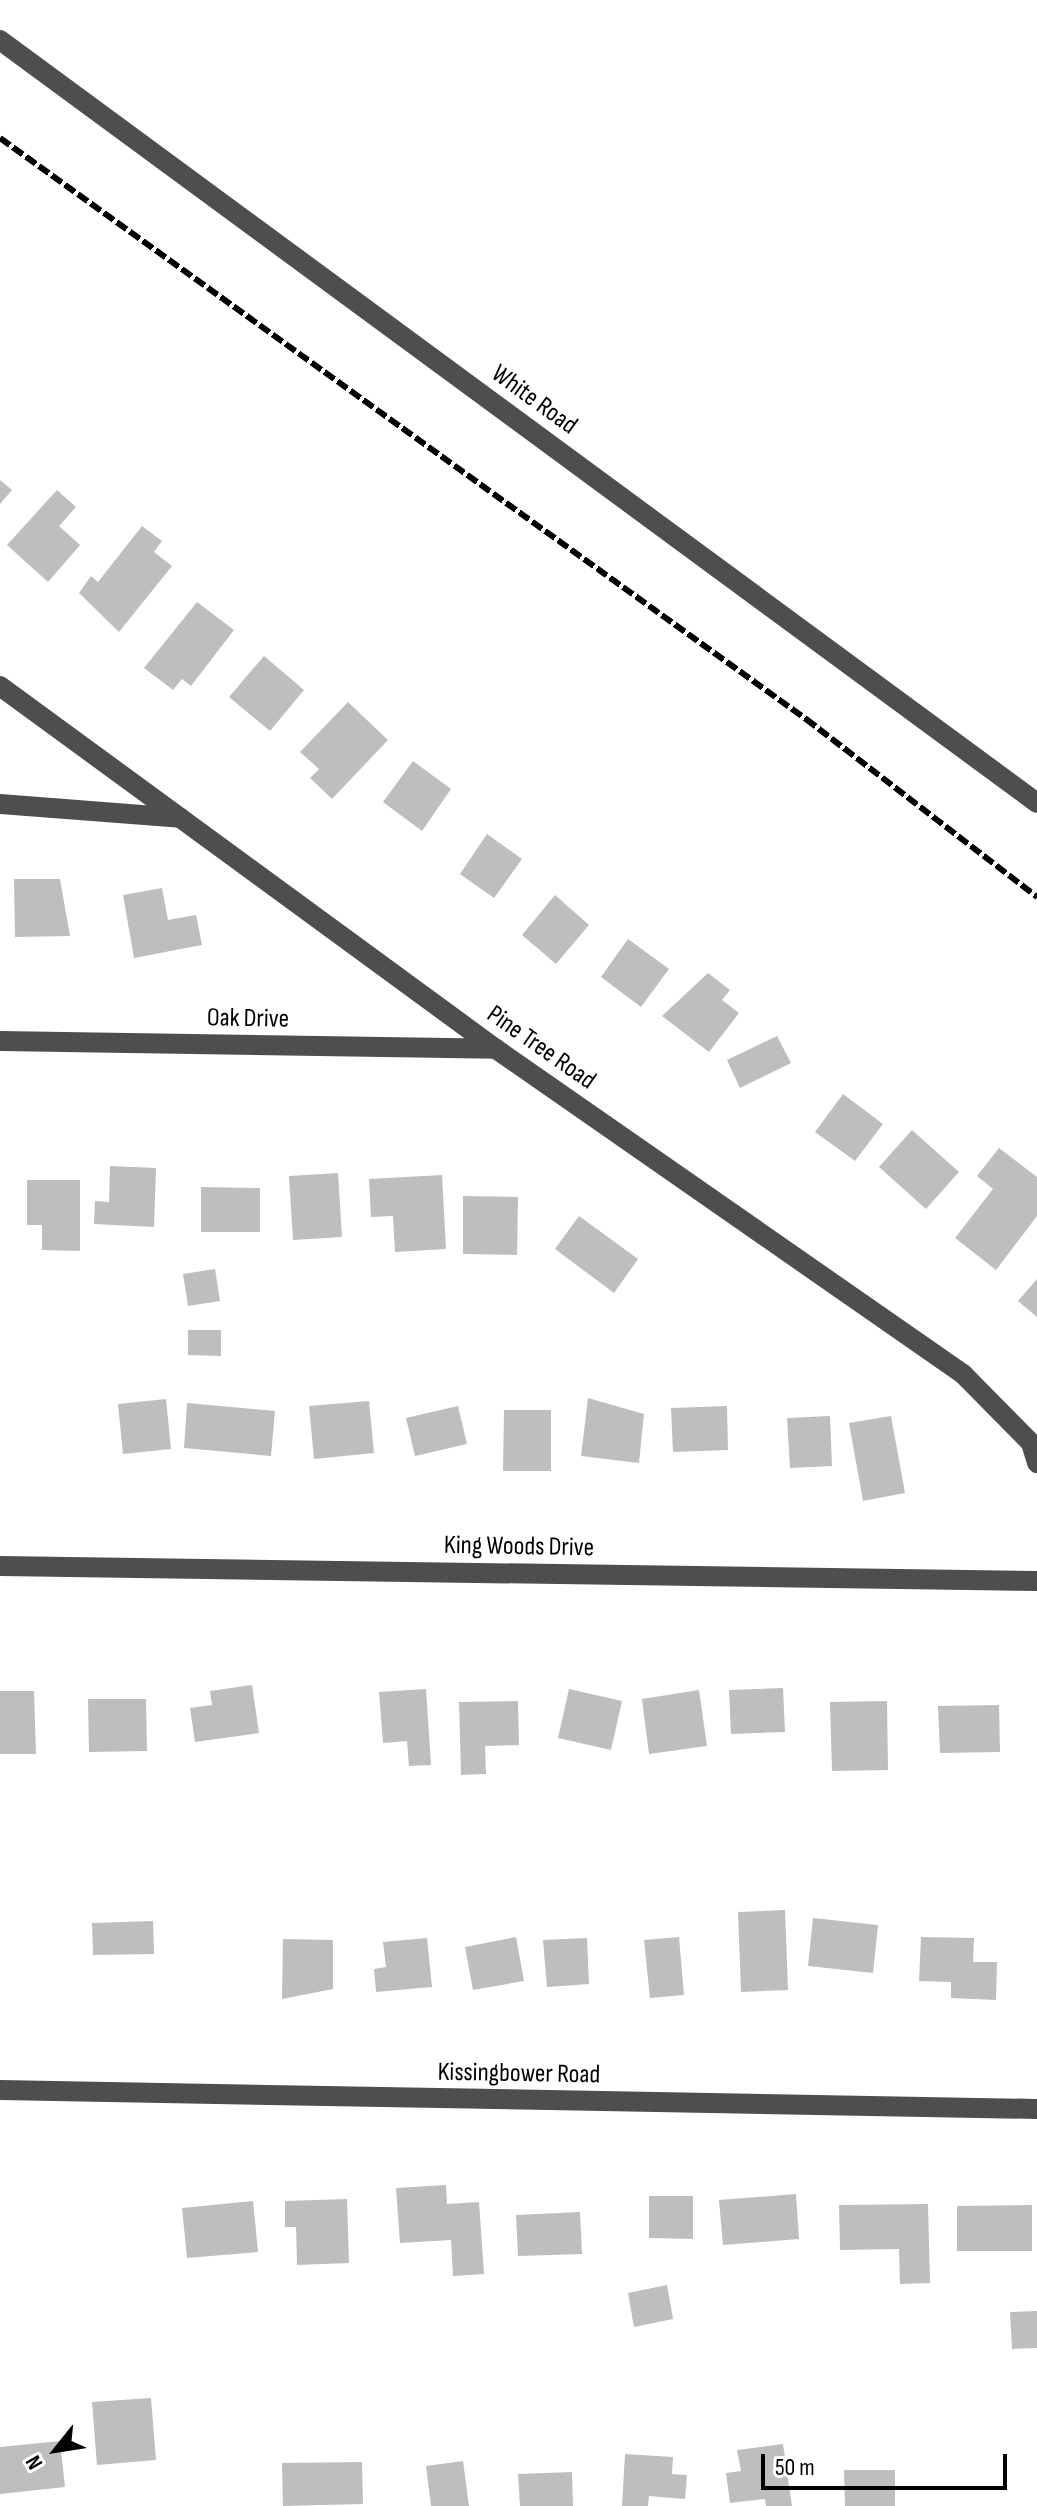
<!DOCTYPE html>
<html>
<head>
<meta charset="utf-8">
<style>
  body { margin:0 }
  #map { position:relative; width:1037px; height:2506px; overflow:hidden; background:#fff; font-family:"Sofia Sans Condensed",sans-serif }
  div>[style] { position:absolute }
  .building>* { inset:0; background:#bebebe }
  .minor>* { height:20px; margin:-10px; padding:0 10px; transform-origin:10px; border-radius:10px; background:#4e4e4e }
  .rail>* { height:6px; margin-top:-3px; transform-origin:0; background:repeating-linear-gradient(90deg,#000 0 12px,transparent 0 16px) }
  span { translate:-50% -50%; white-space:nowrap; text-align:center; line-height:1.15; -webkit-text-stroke:6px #fff; paint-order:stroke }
  .street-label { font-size:26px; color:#000 }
  .north { position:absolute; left:16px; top:2410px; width:80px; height:80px; -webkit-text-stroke:6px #fff; paint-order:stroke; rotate:240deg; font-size:22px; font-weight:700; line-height:32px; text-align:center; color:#000 }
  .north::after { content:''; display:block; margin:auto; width:28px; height:36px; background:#000; clip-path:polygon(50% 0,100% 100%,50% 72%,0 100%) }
  .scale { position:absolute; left:761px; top:2454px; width:246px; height:36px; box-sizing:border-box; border:4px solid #000; border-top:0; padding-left:10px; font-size:24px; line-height:28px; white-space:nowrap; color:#000; -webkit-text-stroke:6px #fff; paint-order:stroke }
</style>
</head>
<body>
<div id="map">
  <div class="building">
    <div style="clip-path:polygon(0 480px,12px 490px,0 504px)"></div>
    <div style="clip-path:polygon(57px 490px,76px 507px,59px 526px,80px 545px,48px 582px,7px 545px)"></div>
    <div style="clip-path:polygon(142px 526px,162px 541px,154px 552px,172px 566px,119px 632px,79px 593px,91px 576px,98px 582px)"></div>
    <div style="clip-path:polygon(197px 602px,234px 630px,191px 686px,182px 679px,173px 690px,144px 668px)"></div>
    <div style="clip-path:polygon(264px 656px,304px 690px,270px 731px,229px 697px)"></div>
    <div style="clip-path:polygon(348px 702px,388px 740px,332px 799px,310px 778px,319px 769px,300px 752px)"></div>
    <div style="clip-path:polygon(413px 761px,451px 789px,422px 831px,383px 802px)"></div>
    <div style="clip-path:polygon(487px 834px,522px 859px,494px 898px,460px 874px)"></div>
    <div style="clip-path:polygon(14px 879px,60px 879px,70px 936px,15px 937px)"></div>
    <div style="clip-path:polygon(162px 888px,168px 920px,196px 915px,202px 945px,134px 958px,123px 895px)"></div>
    <div style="clip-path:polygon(555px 895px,589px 925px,556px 964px,522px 935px)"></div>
    <div style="clip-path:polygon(628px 939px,669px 969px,641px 1007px,601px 977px)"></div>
    <div style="clip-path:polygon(708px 973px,730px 990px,722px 1000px,739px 1013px,709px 1052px,662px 1016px)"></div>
    <div style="clip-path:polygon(777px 1036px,791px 1063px,740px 1088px,727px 1060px)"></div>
    <div style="clip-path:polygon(843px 1094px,883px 1124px,855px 1161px,815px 1132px)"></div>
    <div style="clip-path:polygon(912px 1130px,959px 1172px,926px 1209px,879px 1167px)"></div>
    <div style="clip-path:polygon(999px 1148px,1037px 1177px,1037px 1216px,996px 1270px,955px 1238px,993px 1189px,977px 1176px)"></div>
    <div style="clip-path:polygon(110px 1166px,156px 1168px,154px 1227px,94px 1224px,95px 1201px,109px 1202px)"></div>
    <div style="clip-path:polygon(338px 1173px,342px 1237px,293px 1240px,289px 1176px)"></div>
    <div style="clip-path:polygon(442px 1175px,446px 1249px,395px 1252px,393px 1216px,371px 1217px,369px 1179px)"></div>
    <div style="clip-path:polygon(27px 1180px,80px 1180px,80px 1251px,42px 1250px,42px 1225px,27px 1225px)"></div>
    <div style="clip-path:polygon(201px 1187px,260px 1188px,260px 1232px,201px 1232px)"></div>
    <div style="clip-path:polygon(463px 1196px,518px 1197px,517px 1255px,463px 1254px)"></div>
    <div style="clip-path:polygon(579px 1216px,638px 1259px,614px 1293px,555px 1249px)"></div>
    <div style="clip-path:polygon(215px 1269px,220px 1301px,188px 1306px,183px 1274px)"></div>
    <div style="clip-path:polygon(1037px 1279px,1037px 1317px,1018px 1301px)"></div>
    <div style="clip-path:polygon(188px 1330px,221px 1330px,221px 1356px,188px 1355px)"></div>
    <div style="clip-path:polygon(588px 1398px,644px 1414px,639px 1463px,581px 1456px)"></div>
    <div style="clip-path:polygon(166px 1399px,171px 1449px,123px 1454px,118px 1404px)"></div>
    <div style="clip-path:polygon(369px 1401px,374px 1453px,314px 1459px,309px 1406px)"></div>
    <div style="clip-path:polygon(187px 1403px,275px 1411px,271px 1456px,184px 1448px)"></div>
    <div style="clip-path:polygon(458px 1406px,467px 1444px,415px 1456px,406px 1418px)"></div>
    <div style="clip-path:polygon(727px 1406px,728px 1450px,673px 1452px,671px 1408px)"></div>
    <div style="clip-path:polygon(504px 1410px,551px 1410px,551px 1471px,503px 1471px)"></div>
    <div style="clip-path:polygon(830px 1416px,832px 1466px,790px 1468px,787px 1418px)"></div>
    <div style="clip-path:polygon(891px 1416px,905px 1493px,863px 1501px,849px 1423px)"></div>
    <div style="clip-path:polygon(252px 1685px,259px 1733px,195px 1742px,190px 1708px,212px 1705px,210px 1691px)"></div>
    <div style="clip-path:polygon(783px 1688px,785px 1732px,731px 1734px,729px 1690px)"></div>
    <div style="clip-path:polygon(426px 1689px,431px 1765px,409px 1766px,407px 1741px,383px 1743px,379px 1692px)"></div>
    <div style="clip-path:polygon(569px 1689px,622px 1701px,611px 1750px,558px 1738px)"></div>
    <div style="clip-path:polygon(699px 1690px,707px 1746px,649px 1754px,642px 1699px)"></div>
    <div style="clip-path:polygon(0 1691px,34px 1691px,36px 1754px,0 1754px)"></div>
    <div style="clip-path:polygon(88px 1699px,146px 1699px,147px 1751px,89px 1752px)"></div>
    <div style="clip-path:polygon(518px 1701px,519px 1745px,485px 1746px,486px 1774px,461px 1775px,459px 1702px)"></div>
    <div style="clip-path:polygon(887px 1701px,888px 1770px,832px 1771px,830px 1702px)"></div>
    <div style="clip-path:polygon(999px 1705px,1000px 1752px,940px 1753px,938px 1706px)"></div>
    <div style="clip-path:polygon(785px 1910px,788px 1990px,741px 1992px,738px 1912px)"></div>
    <div style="clip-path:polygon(813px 1918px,878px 1925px,873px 1973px,808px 1966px)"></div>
    <div style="clip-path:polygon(153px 1921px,154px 1954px,93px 1955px,92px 1923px)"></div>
    <div style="clip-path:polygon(516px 1937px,524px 1981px,473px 1990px,465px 1947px)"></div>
    <div style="clip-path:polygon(679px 1937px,684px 1995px,650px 1998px,644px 1940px)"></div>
    <div style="clip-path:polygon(921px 1937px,974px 1938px,973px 1962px,997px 1962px,996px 2000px,951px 1998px,951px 1982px,919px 1981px)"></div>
    <div style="clip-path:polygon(427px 1938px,432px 1987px,376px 1992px,374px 1969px,386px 1967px,383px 1942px)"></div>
    <div style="clip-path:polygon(587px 1938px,589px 1984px,547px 1987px,543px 1940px)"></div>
    <div style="clip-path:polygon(283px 1939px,333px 1940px,333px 1989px,282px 1999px)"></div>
    <div style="clip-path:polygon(446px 2185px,447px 2204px,479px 2202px,484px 2274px,453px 2276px,451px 2240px,400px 2243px,396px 2188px)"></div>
    <div style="clip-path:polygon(796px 2194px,799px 2239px,723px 2245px,719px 2200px)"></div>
    <div style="clip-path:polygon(649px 2196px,693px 2196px,693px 2239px,649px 2238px)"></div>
    <div style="clip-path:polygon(347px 2199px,349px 2263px,297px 2265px,296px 2227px,285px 2227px,285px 2201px)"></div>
    <div style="clip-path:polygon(253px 2201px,258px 2252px,187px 2258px,182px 2208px)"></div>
    <div style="clip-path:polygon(928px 2204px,930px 2283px,900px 2284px,899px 2249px,840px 2250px,839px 2205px)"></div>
    <div style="clip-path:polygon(1032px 2205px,1032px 2251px,957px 2251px,957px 2206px)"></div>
    <div style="clip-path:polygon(580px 2212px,582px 2254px,518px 2256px,516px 2215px)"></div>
    <div style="clip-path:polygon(667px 2285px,673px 2319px,634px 2327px,628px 2293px)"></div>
    <div style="clip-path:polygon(1037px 2311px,1037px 2348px,1012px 2349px,1010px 2312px)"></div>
    <div style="clip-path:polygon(151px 2398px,156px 2460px,97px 2465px,92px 2402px)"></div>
    <div style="clip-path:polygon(60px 2441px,65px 2487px,0 2494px,0 2447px)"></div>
    <div style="clip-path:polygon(783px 2444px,792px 2506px,766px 2506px,765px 2499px,730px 2503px,726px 2473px,741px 2471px,737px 2450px)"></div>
    <div style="clip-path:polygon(625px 2454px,673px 2457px,672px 2474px,687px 2475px,685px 2499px,649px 2496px,648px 2506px,622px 2506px)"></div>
    <div style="clip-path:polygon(463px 2461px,469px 2506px,431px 2506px,426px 2466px)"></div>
    <div style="clip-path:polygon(362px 2462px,363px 2504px,283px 2506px,282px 2463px)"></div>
    <div style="clip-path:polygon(844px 2470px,895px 2470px,895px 2506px,845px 2506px)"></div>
    <div style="clip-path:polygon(572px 2472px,573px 2506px,520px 2506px,518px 2474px)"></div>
  </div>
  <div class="minor">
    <div style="left:0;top:40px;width:1287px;rotate:36.34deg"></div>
    <div style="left:0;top:686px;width:615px;rotate:36.2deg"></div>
    <div style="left:496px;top:1049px;width:569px;rotate:34.84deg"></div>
    <div style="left:963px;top:1374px;width:97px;rotate:45.4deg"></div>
    <div style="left:1031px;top:1443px;width:21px;rotate:73deg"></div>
    <div style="left:0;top:804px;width:181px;rotate:4.4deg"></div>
    <div style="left:0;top:1041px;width:496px;rotate:0.9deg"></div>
    <div style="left:0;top:1566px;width:1037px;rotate:0.83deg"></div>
    <div style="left:0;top:2090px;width:1037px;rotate:1.05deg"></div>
  </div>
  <div class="rail">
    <div style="left:0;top:138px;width:994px;rotate:35.79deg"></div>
    <div style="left:806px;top:719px;width:292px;rotate:37.6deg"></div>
  </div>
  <div class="street-label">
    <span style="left:534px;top:400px;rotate:36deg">White Road</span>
    <span style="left:248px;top:1019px;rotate:1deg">Oak Drive</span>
    <span style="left:541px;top:1048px;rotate:35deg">Pine Tree Road</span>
    <span style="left:519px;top:1547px;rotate:1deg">King Woods Drive</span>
    <span style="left:519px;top:2074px;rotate:1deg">Kissingbower Road</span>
  </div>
  <div class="north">N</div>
  <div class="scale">50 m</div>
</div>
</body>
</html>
